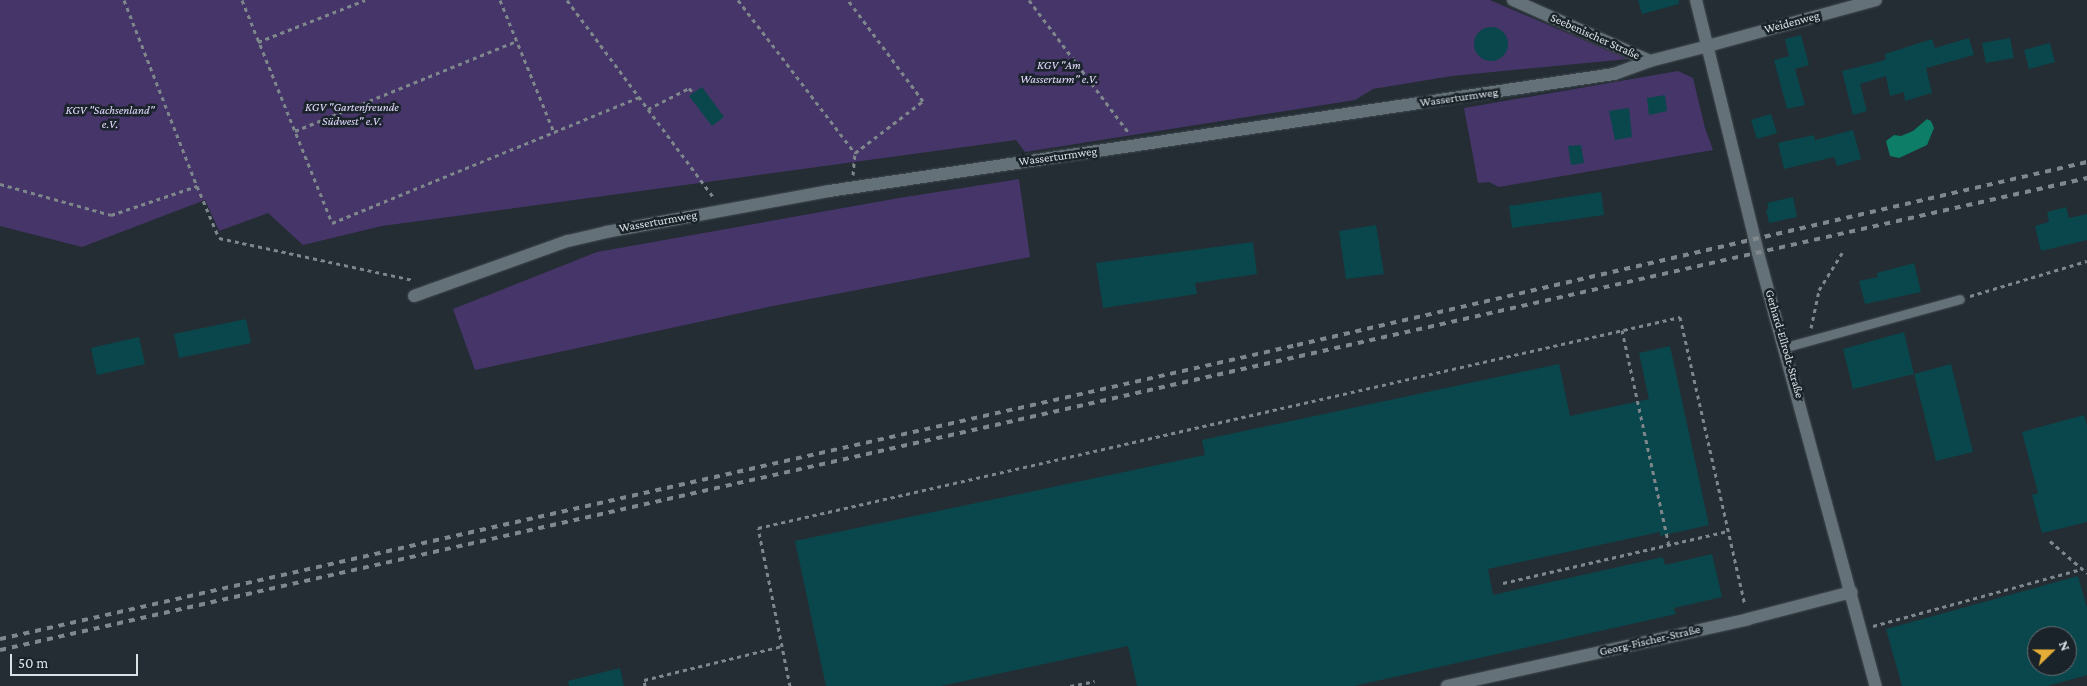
<!DOCTYPE html>
<html>
<head>
<meta charset="utf-8">
<style>
  body { margin:0 }
  #map { position:relative; width:2087px; height:686px; overflow:hidden; background:#232d33; font-family:"Crimson Pro",serif }
  div>[style] { position:absolute }
  .green>* { inset:0; background:#463568 }
  .water>* { inset:0; background:#0d7d67 }
  .building>* { inset:0; background:#0a474d }
  .round { border-radius:50% }
  .path>* { height:3px; margin-top:-1.5px; transform-origin:0; background:repeating-linear-gradient(90deg,#7e878c 0 4px,transparent 0 8px) }
  .roads { filter:drop-shadow(0 0 1px #424a50) drop-shadow(0 0 1px #424a50) }
  .lane>* { height:9px; margin:-4.5px; padding:0 4.5px; transform-origin:4.5px; border-radius:4.5px; background:#657178 }
  .street>* { height:12px; margin:-6px; padding:0 6px; transform-origin:6px; border-radius:6px; background:#657178 }
  .secondary>* { height:12px; margin:-6px; padding:0 6px; transform-origin:6px; border-radius:6px; background:#657178 }
  .rail>* { height:4px; margin-top:-2px; transform-origin:0; background:repeating-linear-gradient(90deg,#80888d 0 6px,transparent 0 12px) }
  span { translate:-50% -50%; white-space:nowrap; text-align:center; line-height:1.15; -webkit-text-stroke:5px #192329; paint-order:stroke }
  .street-label { font-size:12px; color:#dbe2e6 }
  .park-label { font-size:12px; color:#e3d9fe; font-style:italic }
  .north { position:absolute; left:2027px; top:626px; width:50px; height:50px; box-sizing:border-box; background:#192329; border:1px solid #676f75; border-radius:50%; rotate:68deg; font-size:14px; font-weight:700; line-height:20px; text-align:center; color:#dbe2e6 }
  .north::after { content:''; display:block; margin:auto; width:18px; height:22px; background:#e5ad36; clip-path:polygon(50% 0,100% 100%,50% 72%,0 100%) }
  .scale { position:absolute; left:10px; top:654px; width:128px; height:22px; box-sizing:border-box; border:2px solid #dbe2e6; border-top:0; padding-left:6px; font-size:15px; line-height:18px; white-space:nowrap; color:#dbe2e6; -webkit-text-stroke:4px #192329; paint-order:stroke }
</style>
</head>
<body>
<div id="map">
  <div class="green">
    <div style="clip-path:polygon(0 0,1490px 0,1628px 59px,1452px 76px,1373px 89px,1355px 100px,1025px 152px,1016px 140px,382px 226px,303px 245px,268px 213px,219px 231px,205px 200px,82px 247px,0 226px)"></div>
    <div style="clip-path:polygon(1678px 71px,1693px 78px,1705px 128px,1713px 150px,1499px 187px,1489px 182px,1478px 183px,1464px 108px)"></div>
    <div style="clip-path:polygon(1019px 179px,1030px 257px,773px 306px,475px 370px,453px 309px,597px 252px,899px 198px)"></div>
  </div>
  <div class="water">
    <div style="clip-path:polygon(1927px 119px,1931px 121px,1934px 128px,1927px 145px,1899px 158px,1890px 156px,1886px 141px,1894px 135px,1901px 136px,1913px 131px)"></div>
  </div>
  <div class="building">
    <div style="clip-path:polygon(1638px 0,1679px 0,1679px 4px,1642px 14px)"></div>
    <div class="round" style="left:1474px;top:27px;width:34px;height:34px"></div>
    <div style="clip-path:polygon(1801px 35px,1809px 65px,1795px 69px,1805px 105px,1787px 109px,1774px 60px,1789px 56px,1785px 39px)"></div>
    <div style="clip-path:polygon(1969px 38px,1974px 55px,1926px 68px,1932px 93px,1905px 101px,1904px 92px,1890px 96px,1886px 76px,1860px 84px,1867px 111px,1853px 115px,1842px 71px,1882px 61px,1886px 59px,1885px 54px,1932px 39px,1935px 48px)"></div>
    <div style="clip-path:polygon(2010px 38px,2014px 58px,1986px 63px,1982px 43px)"></div>
    <div style="clip-path:polygon(2050px 43px,2055px 62px,2029px 69px,2024px 50px)"></div>
    <div style="clip-path:polygon(702px 87px,724px 117px,712px 126px,689px 96px)"></div>
    <div style="clip-path:polygon(1665px 95px,1667px 111px,1649px 115px,1647px 98px)"></div>
    <div style="clip-path:polygon(1629px 108px,1632px 137px,1615px 140px,1609px 111px)"></div>
    <div style="clip-path:polygon(1771px 114px,1777px 133px,1757px 139px,1751px 120px)"></div>
    <div style="clip-path:polygon(1853px 130px,1861px 159px,1837px 166px,1834px 157px,1784px 169px,1778px 143px,1814px 135px,1815px 140px)"></div>
    <div style="clip-path:polygon(1581px 145px,1584px 163px,1571px 165px,1568px 146px)"></div>
    <div style="clip-path:polygon(1601px 192px,1604px 215px,1512px 228px,1509px 206px)"></div>
    <div style="clip-path:polygon(1793px 197px,1797px 217px,1769px 223px,1766px 210px,1769px 209px,1767px 203px)"></div>
    <div style="clip-path:polygon(2066px 207px,2069px 218px,2087px 214px,2087px 240px,2041px 251px,2035px 226px,2049px 222px,2047px 212px)"></div>
    <div style="clip-path:polygon(1376px 225px,1384px 274px,1346px 279px,1339px 231px)"></div>
    <div style="clip-path:polygon(1253px 242px,1257px 274px,1195px 283px,1197px 294px,1103px 308px,1096px 263px)"></div>
    <div style="clip-path:polygon(1914px 263px,1921px 292px,1865px 304px,1859px 281px,1878px 277px,1877px 273px)"></div>
    <div style="clip-path:polygon(246px 319px,251px 343px,179px 358px,174px 334px)"></div>
    <div style="clip-path:polygon(1904px 332px,1914px 374px,1853px 389px,1843px 349px)"></div>
    <div style="clip-path:polygon(139px 337px,145px 364px,97px 375px,91px 348px)"></div>
    <div style="clip-path:polygon(1670px 346px,1709px 525px,1660px 536px,1660px 532px,1488px 569px,1493px 595px,1663px 557px,1665px 565px,1712px 554px,1722px 597px,1674px 608px,1676px 614px,1354px 686px,1137px 686px,1128px 646px,941px 686px,826px 686px,795px 541px,1205px 455px,1202px 440px,1559px 364px,1570px 416px,1649px 399px,1639px 353px)"></div>
    <div style="clip-path:polygon(1951px 364px,1973px 452px,1936px 461px,1914px 374px)"></div>
    <div style="clip-path:polygon(2084px 415px,2087px 426px,2087px 522px,2042px 533px,2032px 495px,2038px 493px,2022px 432px)"></div>
    <div style="clip-path:polygon(evenodd,2078px 576px,2087px 608px,2087px 675px,2047px 686px,1902px 686px,1886px 629px,2078px 576px,2037px 636px,2067px 636px,2067px 666px,2037px 666px,2037px 636px)"></div>
    <div style="clip-path:polygon(620px 668px,624px 686px,569px 686px,568px 681px)"></div>
  </div>
  <div class="path">
    <div style="left:124px;top:0;width:200px;rotate:68.6deg"></div>
    <div style="left:242px;top:0;width:240px;rotate:68deg"></div>
    <div style="left:332px;top:223px;width:332px;rotate:-22.3deg"></div>
    <div style="left:500px;top:0;width:143px;rotate:67.8deg"></div>
    <div style="left:567px;top:0;width:247px;rotate:53.4deg"></div>
    <div style="left:738px;top:0;width:193px;rotate:52.6deg"></div>
    <div style="left:855px;top:153px;width:86px;rotate:-37.4deg"></div>
    <div style="left:923px;top:101px;width:126px;rotate:-126.6deg"></div>
    <div style="left:1029px;top:0;width:166px;rotate:53.1deg"></div>
    <div style="left:258px;top:42px;width:115px;rotate:-21.4deg"></div>
    <div style="left:648px;top:109px;width:46px;rotate:-27.1deg"></div>
    <div style="left:689px;top:88px;width:6px;rotate:51deg"></div>
    <div style="left:295px;top:131px;width:240px;rotate:-22.1deg"></div>
    <div style="left:853px;top:175px;width:22px;rotate:-85deg"></div>
    <div style="left:0;top:184px;width:115px;rotate:15.6deg"></div>
    <div style="left:111px;top:215px;width:91px;rotate:-18.6deg"></div>
    <div style="left:197px;top:186px;width:56px;rotate:67.1deg"></div>
    <div style="left:219px;top:238px;width:198px;rotate:12.2deg"></div>
    <div style="left:1970px;top:296px;width:122px;rotate:-16.7deg"></div>
    <div style="left:1811px;top:328px;width:39px;rotate:-78deg"></div>
    <div style="left:1819px;top:290px;width:44px;rotate:-58.1deg"></div>
    <div style="left:1622px;top:330px;width:220px;rotate:77.7deg"></div>
    <div style="left:2050px;top:541px;width:49px;rotate:40.9deg"></div>
    <div style="left:1503px;top:583px;width:231px;rotate:-13deg"></div>
    <div style="left:1873px;top:626px;width:217px;rotate:-15.3deg"></div>
    <div style="left:645px;top:686px;width:6px;rotate:-99deg"></div>
    <div style="left:644px;top:680px;width:142px;rotate:-13.8deg"></div>
    <div style="left:790px;top:686px;width:161px;rotate:-101.4deg"></div>
    <div style="left:758px;top:528px;width:946px;rotate:-12.89deg"></div>
    <div style="left:1680px;top:317px;width:295px;rotate:77.3deg"></div>
    <div style="left:1070px;top:686px;width:25px;rotate:-11deg"></div>
  </div>
  <div class="roads">
    <div class="lane">
      <div style="left:1786px;top:347px;width:180px;rotate:-15.4deg"></div>
    </div>
    <div class="street">
      <div style="left:1513px;top:0;width:150px;rotate:24deg"></div>
      <div style="left:414px;top:296px;width:164px;rotate:-19.7deg"></div>
      <div style="left:568px;top:241px;width:39px;rotate:-13deg"></div>
      <div style="left:606px;top:232px;width:227px;rotate:-10.4deg"></div>
      <div style="left:829px;top:191px;width:794px;rotate:-8.48deg"></div>
      <div style="left:1614px;top:74px;width:38px;rotate:-20deg"></div>
      <div style="left:1650px;top:61px;width:60px;rotate:-14.5deg"></div>
      <div style="left:1447px;top:686px;width:308px;rotate:-12.5deg"></div>
      <div style="left:1748px;top:619px;width:107px;rotate:-14.6deg"></div>
    </div>
    <div class="secondary">
      <div style="left:1696px;top:0;width:260px;rotate:76.2deg"></div>
      <div style="left:1758px;top:253px;width:449px;rotate:74.8deg"></div>
      <div style="left:1708px;top:46px;width:174px;rotate:-15.3deg"></div>
    </div>
  </div>
  <div class="rail">
    <div style="left:0;top:639px;width:1330px;rotate:-12.77deg"></div>
    <div style="left:1297px;top:345px;width:811px;rotate:-13.04deg"></div>
    <div style="left:0;top:650px;width:2140px;rotate:-12.74deg"></div>
  </div>
  <div class="street-label">
    <span style="left:1792px;top:23px;rotate:-15deg">Weidenweg</span>
    <span style="left:1595px;top:37px;rotate:24deg">Seebenischer Straße</span>
    <span style="left:1459px;top:98px;rotate:-8deg">Wasserturmweg</span>
    <span style="left:1058px;top:157px;rotate:-8deg">Wasserturmweg</span>
    <span style="left:658px;top:222px;rotate:-10deg">Wasserturmweg</span>
    <span style="left:1784px;top:344px;rotate:74deg">Gerhard-Ellrodt-Straße</span>
    <span style="left:1650px;top:641px;rotate:-13deg">Georg-Fischer-Straße</span>
  </div>
  <div class="park-label">
    <span style="left:1059px;top:73px">KGV "Am<br>Wasserturm" e.V.</span>
    <span style="left:352px;top:115px">KGV "Gartenfreunde<br>Südwest" e.V.</span>
    <span style="left:110px;top:118px">KGV "Sachsenland"<br>e.V.</span>
  </div>
  <div class="north">N</div>
  <div class="scale">50 m</div>
</div>
</body>
</html>
